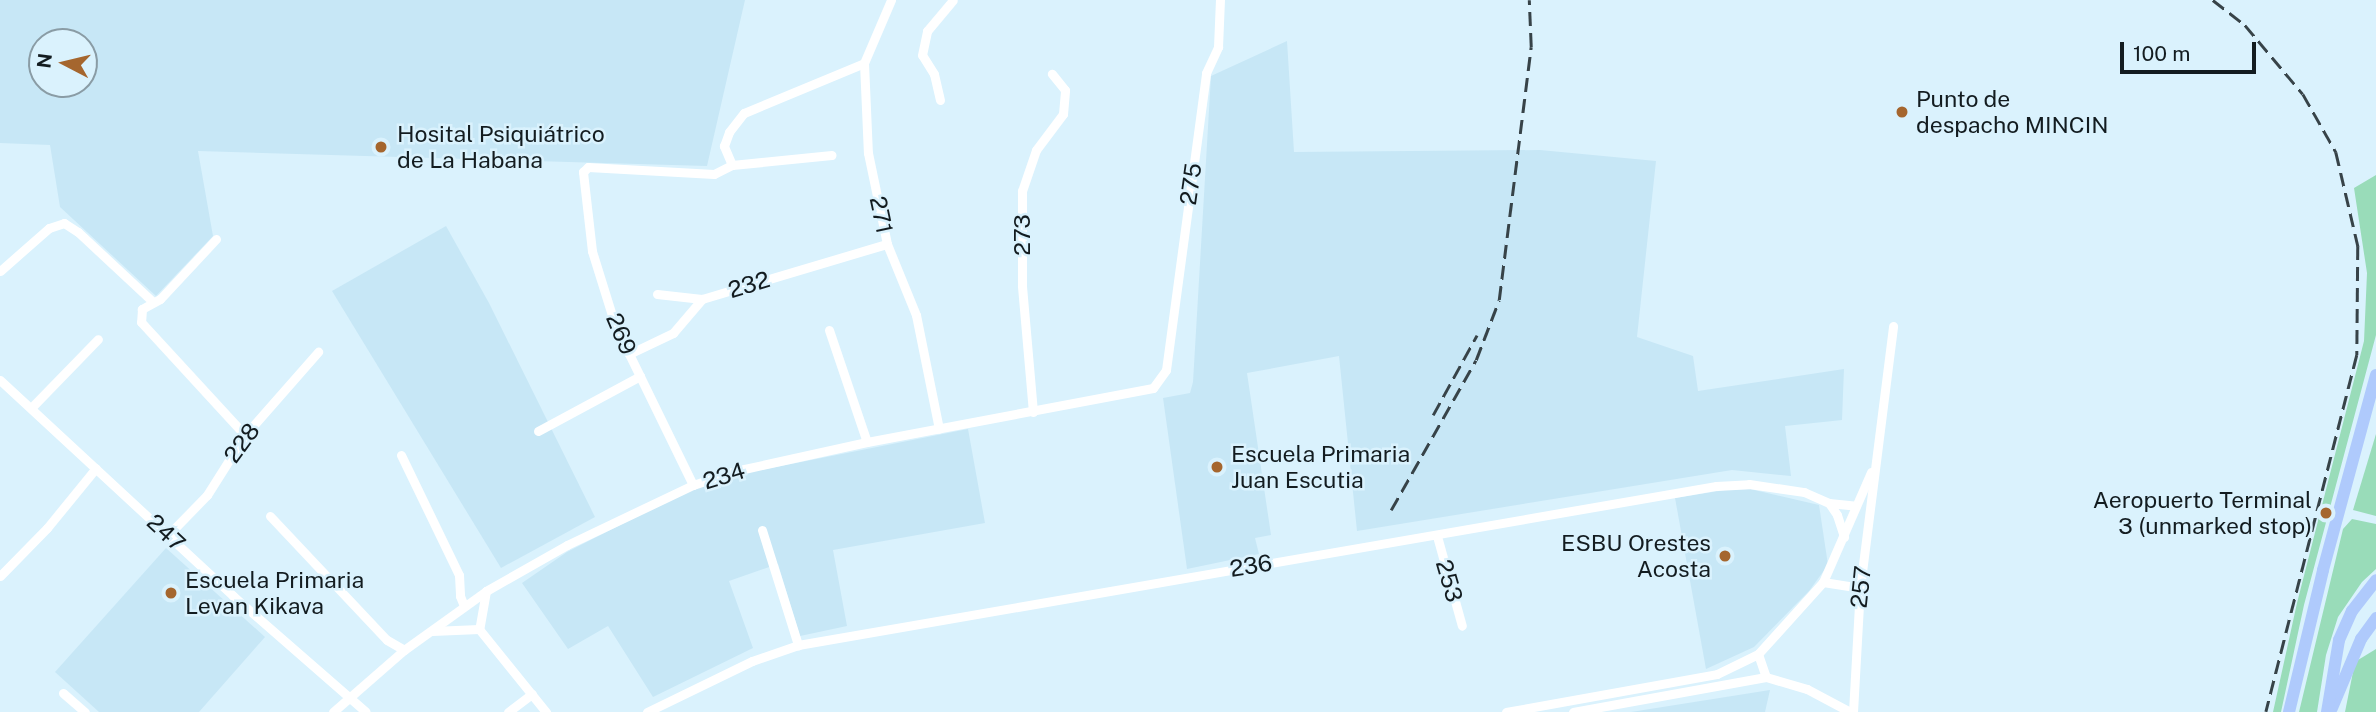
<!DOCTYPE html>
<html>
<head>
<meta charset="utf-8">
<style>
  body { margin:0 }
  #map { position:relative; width:2376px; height:712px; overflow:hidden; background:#daf2fd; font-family:"Public Sans",sans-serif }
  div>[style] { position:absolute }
  .built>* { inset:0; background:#c7e7f6 }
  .green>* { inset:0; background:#99dcb9 }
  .minor>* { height:9px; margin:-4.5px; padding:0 4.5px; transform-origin:4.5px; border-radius:4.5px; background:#fff }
  .major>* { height:12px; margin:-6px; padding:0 6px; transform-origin:6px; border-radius:6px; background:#afcafc }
  .rail>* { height:2.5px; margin-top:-1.25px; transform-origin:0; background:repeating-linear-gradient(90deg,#374348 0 14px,transparent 0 21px) }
  .dots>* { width:19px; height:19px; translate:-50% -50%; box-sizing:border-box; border:4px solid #daf2fd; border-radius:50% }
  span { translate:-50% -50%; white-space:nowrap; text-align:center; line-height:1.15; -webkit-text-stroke:5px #daf2fd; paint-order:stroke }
  .poi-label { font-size:23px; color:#131c20 }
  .left { translate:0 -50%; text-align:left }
  .right { translate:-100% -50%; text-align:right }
  .street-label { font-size:23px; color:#131c20 }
  .north { position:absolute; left:28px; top:28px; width:70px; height:70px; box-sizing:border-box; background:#daf2fd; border:2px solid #8a9ca5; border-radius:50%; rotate:277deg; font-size:19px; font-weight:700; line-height:28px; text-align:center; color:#131c20 }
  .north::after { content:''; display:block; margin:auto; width:24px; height:32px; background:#a5662e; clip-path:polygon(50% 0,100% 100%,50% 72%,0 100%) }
  .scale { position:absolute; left:2120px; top:42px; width:136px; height:32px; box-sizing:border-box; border:4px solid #131c20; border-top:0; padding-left:9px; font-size:21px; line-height:24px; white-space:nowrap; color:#131c20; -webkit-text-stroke:5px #daf2fd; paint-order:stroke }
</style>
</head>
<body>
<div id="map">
  <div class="built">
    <div style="clip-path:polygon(evenodd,0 0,745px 0,707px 166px,198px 151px,213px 236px,156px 296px,60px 207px,50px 145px,0 143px,0 0,42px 42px,84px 42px,84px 84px,42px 84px,42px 42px)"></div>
    <div style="clip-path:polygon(1287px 41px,1294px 152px,1540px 150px,1656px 161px,1637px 337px,1693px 356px,1698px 391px,1844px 369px,1842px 420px,1785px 426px,1791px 476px,1732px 470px,1357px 531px,1339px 356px,1247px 373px,1271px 535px,1255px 538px,1259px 554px,1187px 569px,1163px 398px,1190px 393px,1193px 382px,1211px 76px)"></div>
    <div style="clip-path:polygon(446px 226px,489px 303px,595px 517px,501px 568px,332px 291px)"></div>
    <div style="clip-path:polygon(968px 429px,985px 523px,833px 550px,847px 626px,800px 636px,778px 564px,729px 581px,753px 648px,653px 697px,608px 626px,568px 649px,522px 583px,567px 552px,695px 487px,735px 475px)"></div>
    <div style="clip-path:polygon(1750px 489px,1819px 505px,1828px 565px,1809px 591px,1754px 647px,1706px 669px,1675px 498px,1725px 490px)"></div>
    <div style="clip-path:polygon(166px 548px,265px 637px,199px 712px,99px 712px,55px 672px)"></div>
    <div style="clip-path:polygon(1770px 690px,1765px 712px,1631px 712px)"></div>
  </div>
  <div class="green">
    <div style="clip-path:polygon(2376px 175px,2376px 335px,2304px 605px,2281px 712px,2273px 712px,2297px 603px,2364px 341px,2367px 273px,2354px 188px)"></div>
    <div style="clip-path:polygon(2376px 434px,2376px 516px,2353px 510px)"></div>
    <div style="clip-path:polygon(2352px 519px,2376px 524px,2376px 569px,2362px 582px,2338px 617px,2326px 655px,2317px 712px,2299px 712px,2343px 529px)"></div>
    <div style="clip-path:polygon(2376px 649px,2376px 712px,2345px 712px,2354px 667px,2358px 660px)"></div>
  </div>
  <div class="minor">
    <div style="left:891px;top:0;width:69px;rotate:113.2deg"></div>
    <div style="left:864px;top:63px;width:90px;rotate:87.5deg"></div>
    <div style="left:868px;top:153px;width:93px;rotate:78.2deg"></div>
    <div style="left:887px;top:244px;width:77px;rotate:67.8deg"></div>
    <div style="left:916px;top:315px;width:116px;rotate:78.6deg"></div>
    <div style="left:940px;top:100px;width:27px;rotate:-103deg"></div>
    <div style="left:934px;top:74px;width:22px;rotate:-122deg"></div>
    <div style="left:922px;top:55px;width:25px;rotate:-78deg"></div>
    <div style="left:927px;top:31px;width:40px;rotate:-50deg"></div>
    <div style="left:732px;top:165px;width:21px;rotate:-113deg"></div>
    <div style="left:724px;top:146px;width:15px;rotate:-70deg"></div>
    <div style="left:729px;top:132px;width:24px;rotate:-52deg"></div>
    <div style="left:744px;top:113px;width:130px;rotate:-22.6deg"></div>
    <div style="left:216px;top:239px;width:82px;rotate:133deg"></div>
    <div style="left:160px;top:299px;width:21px;rotate:151deg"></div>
    <div style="left:142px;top:309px;width:13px;rotate:94deg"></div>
    <div style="left:141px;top:322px;width:154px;rotate:47.4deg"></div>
    <div style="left:0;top:271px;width:65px;rotate:-41.3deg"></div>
    <div style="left:49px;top:228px;width:16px;rotate:-18deg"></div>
    <div style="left:64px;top:223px;width:17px;rotate:33deg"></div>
    <div style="left:78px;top:232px;width:103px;rotate:43deg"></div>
    <div style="left:657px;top:294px;width:45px;rotate:6.3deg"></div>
    <div style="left:829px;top:330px;width:118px;rotate:71.3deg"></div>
    <div style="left:629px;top:354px;width:49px;rotate:-25.5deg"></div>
    <div style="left:673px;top:333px;width:45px;rotate:-49.5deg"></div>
    <div style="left:702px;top:299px;width:193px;rotate:-16.6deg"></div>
    <div style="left:0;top:380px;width:318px;rotate:42.8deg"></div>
    <div style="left:233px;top:596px;width:176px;rotate:41.1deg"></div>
    <div style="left:31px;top:408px;width:96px;rotate:-45.8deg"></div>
    <div style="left:1033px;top:412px;width:127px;rotate:-95deg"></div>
    <div style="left:1022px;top:285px;width:94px;rotate:-90deg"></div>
    <div style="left:1022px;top:191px;width:43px;rotate:-71.1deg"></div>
    <div style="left:1036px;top:150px;width:45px;rotate:-53.1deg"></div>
    <div style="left:1063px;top:114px;width:24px;rotate:-85deg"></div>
    <div style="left:1065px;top:90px;width:21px;rotate:-129deg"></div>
    <div style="left:538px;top:431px;width:116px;rotate:-28.3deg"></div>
    <div style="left:401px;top:455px;width:133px;rotate:64.2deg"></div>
    <div style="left:459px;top:575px;width:21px;rotate:87deg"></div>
    <div style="left:460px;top:596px;width:11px;rotate:68deg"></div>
    <div style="left:693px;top:485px;width:178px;rotate:-116deg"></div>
    <div style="left:615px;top:325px;width:77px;rotate:-107.3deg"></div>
    <div style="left:592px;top:251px;width:80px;rotate:-96.5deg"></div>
    <div style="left:583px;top:172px;width:7px;rotate:-45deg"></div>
    <div style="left:588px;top:167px;width:126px;rotate:3.2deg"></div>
    <div style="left:714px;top:174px;width:20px;rotate:-27deg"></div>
    <div style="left:732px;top:165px;width:100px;rotate:-5.7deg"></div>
    <div style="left:1829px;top:503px;width:27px;rotate:6deg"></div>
    <div style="left:270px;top:516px;width:170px;rotate:46.7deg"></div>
    <div style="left:387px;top:640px;width:20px;rotate:30deg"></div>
    <div style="left:762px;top:530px;width:121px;rotate:72.6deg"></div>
    <div style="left:168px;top:535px;width:56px;rotate:-45.7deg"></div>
    <div style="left:207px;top:495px;width:71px;rotate:-57.7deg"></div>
    <div style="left:245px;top:435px;width:111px;rotate:-48.7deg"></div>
    <div style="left:1437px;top:536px;width:93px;rotate:74.5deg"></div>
    <div style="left:0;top:576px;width:67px;rotate:-45.6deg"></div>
    <div style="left:47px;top:528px;width:77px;rotate:-50.8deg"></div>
    <div style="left:1823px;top:582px;width:120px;rotate:-66.4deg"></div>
    <div style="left:486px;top:591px;width:39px;rotate:100deg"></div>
    <div style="left:479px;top:629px;width:107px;rotate:51.1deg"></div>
    <div style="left:432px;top:631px;width:47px;rotate:-2.4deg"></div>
    <div style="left:1758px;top:654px;width:24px;rotate:71deg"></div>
    <div style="left:63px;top:693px;width:29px;rotate:41deg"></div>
    <div style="left:333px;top:712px;width:94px;rotate:-41.1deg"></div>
    <div style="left:404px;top:650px;width:101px;rotate:-35.7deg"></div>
    <div style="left:486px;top:591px;width:93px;rotate:-29.6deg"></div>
    <div style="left:567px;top:545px;width:140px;rotate:-25.5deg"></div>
    <div style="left:693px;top:485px;width:44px;rotate:-18.4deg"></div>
    <div style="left:735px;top:471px;width:135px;rotate:-12.4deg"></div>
    <div style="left:867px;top:442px;width:291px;rotate:-10.7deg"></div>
    <div style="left:1153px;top:388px;width:22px;rotate:-54deg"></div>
    <div style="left:1166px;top:370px;width:300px;rotate:-82.3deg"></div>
    <div style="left:1206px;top:73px;width:29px;rotate:-65deg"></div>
    <div style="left:1218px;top:47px;width:47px;rotate:-87.6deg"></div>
    <div style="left:508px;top:712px;width:30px;rotate:-37deg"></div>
    <div style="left:647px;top:712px;width:117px;rotate:-25.9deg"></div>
    <div style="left:752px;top:661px;width:49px;rotate:-19.2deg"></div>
    <div style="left:798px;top:645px;width:932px;rotate:-9.83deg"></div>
    <div style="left:1716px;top:486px;width:33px;rotate:-3deg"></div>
    <div style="left:1749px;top:484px;width:56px;rotate:8.3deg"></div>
    <div style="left:1804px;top:492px;width:27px;rotate:24deg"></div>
    <div style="left:1829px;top:503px;width:14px;rotate:56deg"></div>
    <div style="left:1837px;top:515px;width:23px;rotate:72deg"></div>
    <div style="left:1506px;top:712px;width:214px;rotate:-10.2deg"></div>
    <div style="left:1717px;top:674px;width:46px;rotate:-26deg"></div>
    <div style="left:1758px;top:654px;width:97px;rotate:-47.9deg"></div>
    <div style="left:1823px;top:582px;width:37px;rotate:9deg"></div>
    <div style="left:1573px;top:712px;width:196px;rotate:-10.3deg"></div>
    <div style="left:1766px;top:677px;width:43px;rotate:16.3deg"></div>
    <div style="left:1807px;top:689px;width:49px;rotate:28.1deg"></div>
    <div style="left:1853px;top:712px;width:124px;rotate:-86.8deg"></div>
    <div style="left:1860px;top:588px;width:264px;rotate:-82.8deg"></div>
  </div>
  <div class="major">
    <div style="left:2332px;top:708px;width:75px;rotate:-67.2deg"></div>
    <div style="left:2361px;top:639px;width:26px;rotate:-54deg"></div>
    <div style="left:2289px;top:712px;width:146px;rotate:-76.5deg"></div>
    <div style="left:2323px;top:570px;width:202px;rotate:-74.8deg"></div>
    <div style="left:2327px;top:712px;width:73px;rotate:-80.5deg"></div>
    <div style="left:2339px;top:640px;width:32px;rotate:-66deg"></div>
    <div style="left:2352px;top:611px;width:39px;rotate:-52deg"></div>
  </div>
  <div class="rail">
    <div style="left:2213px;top:0;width:41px;rotate:38deg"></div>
    <div style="left:2245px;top:25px;width:90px;rotate:50deg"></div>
    <div style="left:2303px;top:94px;width:67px;rotate:60.4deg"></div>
    <div style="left:2336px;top:152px;width:97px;rotate:76.8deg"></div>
    <div style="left:2358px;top:246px;width:109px;rotate:90.5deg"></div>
    <div style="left:2357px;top:355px;width:368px;rotate:104.3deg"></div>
    <div style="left:1433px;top:415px;width:91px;rotate:-61.2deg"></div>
    <div style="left:1391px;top:510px;width:172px;rotate:-60.5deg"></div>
    <div style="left:1476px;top:360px;width:64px;rotate:-69deg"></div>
    <div style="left:1499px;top:300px;width:255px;rotate:-82.8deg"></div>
    <div style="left:1531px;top:47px;width:47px;rotate:-92.4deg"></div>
  </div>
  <div class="dots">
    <div style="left:1902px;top:112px;background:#a5662e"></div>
    <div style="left:381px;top:147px;background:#a5662e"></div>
    <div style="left:1217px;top:467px;background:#a5662e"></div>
    <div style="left:2326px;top:513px;background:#a5662e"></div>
    <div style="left:1725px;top:556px;background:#a5662e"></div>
    <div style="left:171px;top:593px;background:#a5662e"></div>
  </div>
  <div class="poi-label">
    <span class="left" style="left:1916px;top:112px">Punto de<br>despacho MINCIN</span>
    <span class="left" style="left:397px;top:147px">Hosital Psiquiátrico<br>de La Habana</span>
    <span class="left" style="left:1231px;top:467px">Escuela Primaria<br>Juan Escutia</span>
    <span class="right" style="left:2312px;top:513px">Aeropuerto Terminal<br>3 (unmarked stop)</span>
    <span class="right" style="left:1711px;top:556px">ESBU Orestes<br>Acosta</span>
    <span class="left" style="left:185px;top:593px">Escuela Primaria<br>Levan Kikava</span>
  </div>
  <div class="street-label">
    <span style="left:1191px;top:184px;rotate:-82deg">275</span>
    <span style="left:881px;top:215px;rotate:78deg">271</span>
    <span style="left:1022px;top:235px;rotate:-90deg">273</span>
    <span style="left:749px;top:285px;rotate:-17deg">232</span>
    <span style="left:621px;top:334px;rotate:67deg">269</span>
    <span style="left:242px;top:443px;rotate:-54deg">228</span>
    <span style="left:724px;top:476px;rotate:-17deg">234</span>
    <span style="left:166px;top:533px;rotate:43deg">247</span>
    <span style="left:1251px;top:566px;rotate:-9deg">236</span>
    <span style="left:1449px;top:581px;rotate:74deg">253</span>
    <span style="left:1861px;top:587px;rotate:-84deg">257</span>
  </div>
  <div class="north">N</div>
  <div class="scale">100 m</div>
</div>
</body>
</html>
